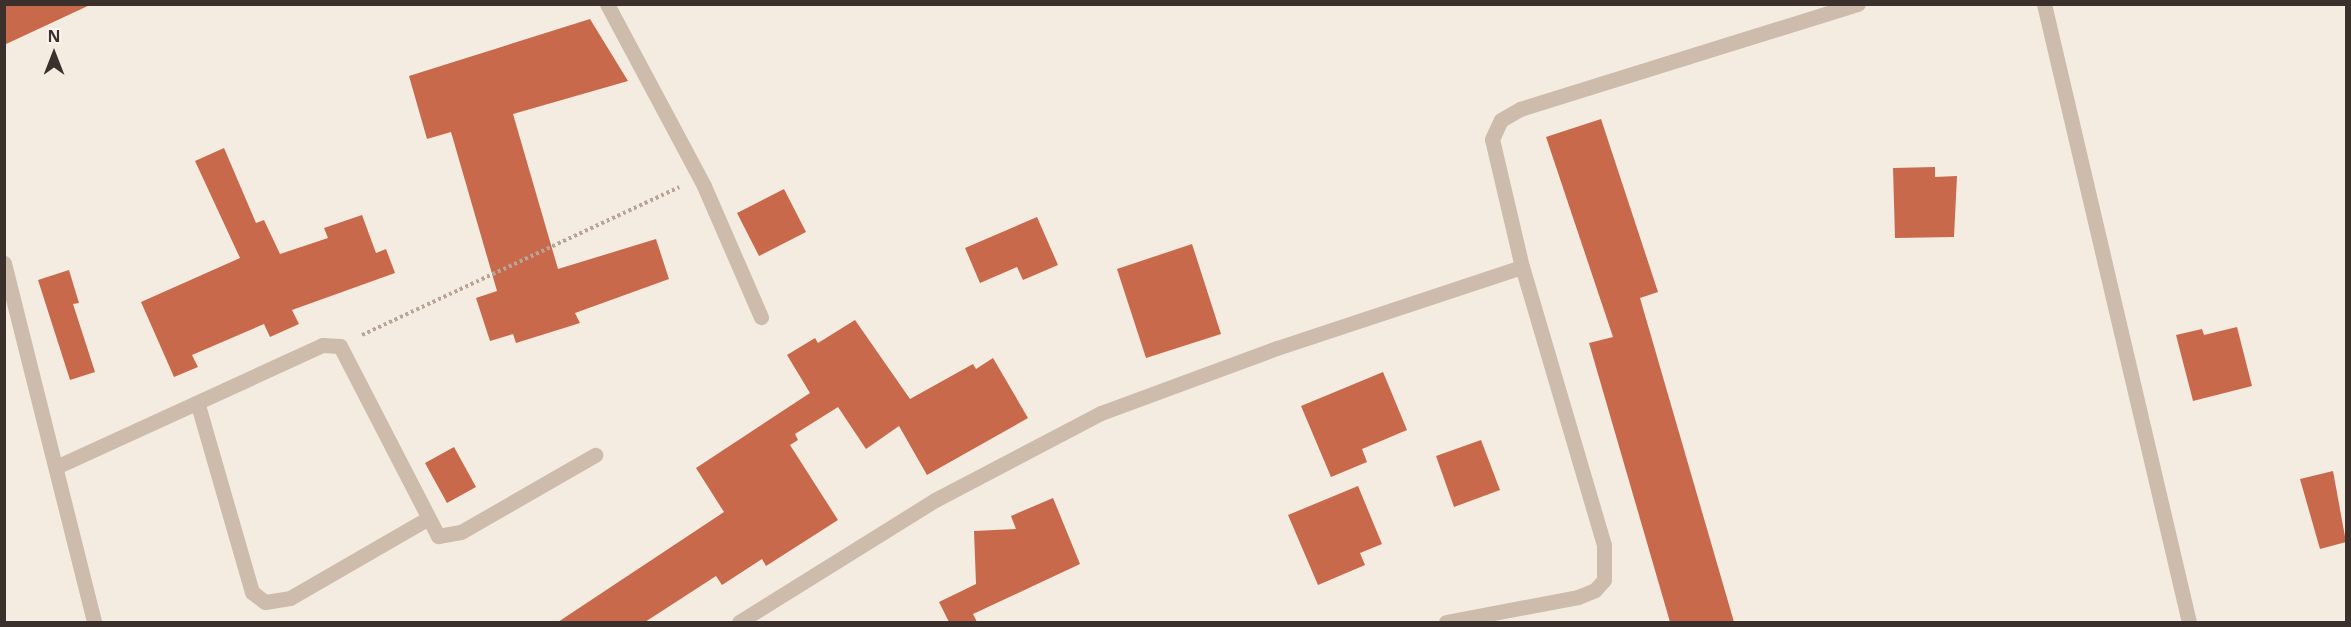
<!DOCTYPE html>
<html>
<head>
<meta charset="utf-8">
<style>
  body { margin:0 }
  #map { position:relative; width:2351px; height:627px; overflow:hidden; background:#f4ebe1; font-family:"Noto Sans",sans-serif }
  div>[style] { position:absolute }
  .building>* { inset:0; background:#c8694b }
  .path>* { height:4px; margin-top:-2px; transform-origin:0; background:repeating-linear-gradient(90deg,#b9a596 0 3px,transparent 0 6px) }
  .minor>* { height:15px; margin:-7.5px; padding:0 7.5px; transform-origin:7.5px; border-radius:7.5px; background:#cdbbac }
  span { translate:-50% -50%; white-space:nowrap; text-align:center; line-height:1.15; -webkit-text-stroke:4.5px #fbf5ee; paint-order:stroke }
  .frame { position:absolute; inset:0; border:6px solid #3b302b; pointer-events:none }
  .north { position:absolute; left:24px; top:24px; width:60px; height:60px; -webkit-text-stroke:4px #fbf5ee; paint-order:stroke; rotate:0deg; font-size:16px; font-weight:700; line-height:24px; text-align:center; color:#3b302b }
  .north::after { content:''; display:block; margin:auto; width:21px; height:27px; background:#3b302b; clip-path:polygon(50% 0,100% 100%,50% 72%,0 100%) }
</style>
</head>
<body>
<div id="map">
  <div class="building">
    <div style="clip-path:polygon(4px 4px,92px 4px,4px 45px)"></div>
    <div style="clip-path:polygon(590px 19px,628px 81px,513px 114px,558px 269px,656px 239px,669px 279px,575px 313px,580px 323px,516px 343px,513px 334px,490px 341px,476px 298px,497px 291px,451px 132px,427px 139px,409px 76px)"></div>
    <div style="clip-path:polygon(1601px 119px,1658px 292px,1640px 298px,1734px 622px,1670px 622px,1589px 343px,1613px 337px,1546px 137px)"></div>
    <div style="clip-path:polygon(224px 148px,256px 223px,264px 220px,280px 254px,328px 238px,324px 228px,362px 215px,376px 253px,386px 249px,395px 273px,292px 310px,299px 324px,270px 337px,264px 324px,192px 355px,198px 367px,174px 377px,141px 302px,240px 258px,195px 161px)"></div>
    <div style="clip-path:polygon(1935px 167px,1935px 177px,1957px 176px,1954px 237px,1895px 238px,1893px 168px)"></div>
    <div style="clip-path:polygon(784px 189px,806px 232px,759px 256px,737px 213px)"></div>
    <div style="clip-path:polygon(1037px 217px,1058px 265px,1023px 280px,1017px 267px,980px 283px,965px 248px)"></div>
    <div style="clip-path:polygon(1192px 244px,1221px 334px,1146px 358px,1117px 269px)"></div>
    <div style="clip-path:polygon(69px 270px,79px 303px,73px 304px,95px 372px,70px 380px,38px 280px)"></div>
    <div style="clip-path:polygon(855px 320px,910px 399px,973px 364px,976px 369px,993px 358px,1028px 418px,927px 475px,899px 426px,866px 449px,838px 407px,795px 434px,798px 440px,790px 445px,838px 520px,766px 566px,762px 559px,722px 585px,716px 576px,645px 622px,558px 622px,724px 512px,696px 468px,810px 393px,787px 355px,815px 338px,818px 343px)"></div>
    <div style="clip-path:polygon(2237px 327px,2252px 386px,2193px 401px,2176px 335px,2202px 329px,2204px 335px)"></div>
    <div style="clip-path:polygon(1383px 372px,1407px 430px,1362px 449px,1367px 462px,1331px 477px,1301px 406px)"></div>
    <div style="clip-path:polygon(1481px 440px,1500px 490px,1454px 507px,1436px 456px)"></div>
    <div style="clip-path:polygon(454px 447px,476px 487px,447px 503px,425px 463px)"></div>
    <div style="clip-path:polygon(2333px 471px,2346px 542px,2320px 549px,2300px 479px)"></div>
    <div style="clip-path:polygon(1358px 486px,1382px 544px,1360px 553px,1365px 565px,1318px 585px,1288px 515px)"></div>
    <div style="clip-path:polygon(1053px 498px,1080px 564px,973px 614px,977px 622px,949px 622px,939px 602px,976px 584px,974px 531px,1016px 529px,1011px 516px)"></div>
  </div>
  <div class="path">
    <div style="left:362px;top:335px;width:350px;rotate:-25deg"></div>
  </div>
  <div class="minor">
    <div style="left:607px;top:4px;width:206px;rotate:61.9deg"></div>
    <div style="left:704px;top:186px;width:143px;rotate:66.5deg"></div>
    <div style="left:2044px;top:4px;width:635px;rotate:76.8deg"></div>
    <div style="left:4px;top:263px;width:370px;rotate:75.9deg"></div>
    <div style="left:198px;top:405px;width:195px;rotate:73.9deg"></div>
    <div style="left:252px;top:592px;width:16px;rotate:38deg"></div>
    <div style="left:265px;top:602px;width:25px;rotate:-9deg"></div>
    <div style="left:290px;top:598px;width:158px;rotate:-30deg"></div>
    <div style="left:56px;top:467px;width:293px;rotate:-24.6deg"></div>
    <div style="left:322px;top:345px;width:18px;rotate:3deg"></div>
    <div style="left:340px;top:346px;width:214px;rotate:62.7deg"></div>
    <div style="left:438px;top:536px;width:23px;rotate:-10deg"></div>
    <div style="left:461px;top:532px;width:155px;rotate:-29.9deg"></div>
    <div style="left:739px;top:622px;width:231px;rotate:-31.9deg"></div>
    <div style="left:935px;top:500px;width:187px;rotate:-27.7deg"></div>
    <div style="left:1101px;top:413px;width:188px;rotate:-20.3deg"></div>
    <div style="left:1277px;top:348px;width:258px;rotate:-18.3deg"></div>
    <div style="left:1522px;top:267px;width:131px;rotate:-103.2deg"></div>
    <div style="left:1492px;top:139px;width:21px;rotate:-65deg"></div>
    <div style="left:1501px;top:120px;width:22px;rotate:-30deg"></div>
    <div style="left:1520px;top:109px;width:354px;rotate:-17.3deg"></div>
    <div style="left:1446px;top:622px;width:134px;rotate:-10.7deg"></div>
    <div style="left:1578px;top:597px;width:18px;rotate:-22deg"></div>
    <div style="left:1595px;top:590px;width:13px;rotate:-48deg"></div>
    <div style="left:1604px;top:580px;width:35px;rotate:-90deg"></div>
    <div style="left:1604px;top:545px;width:290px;rotate:-106.4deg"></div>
  </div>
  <div class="frame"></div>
  <div class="north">N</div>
</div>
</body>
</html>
